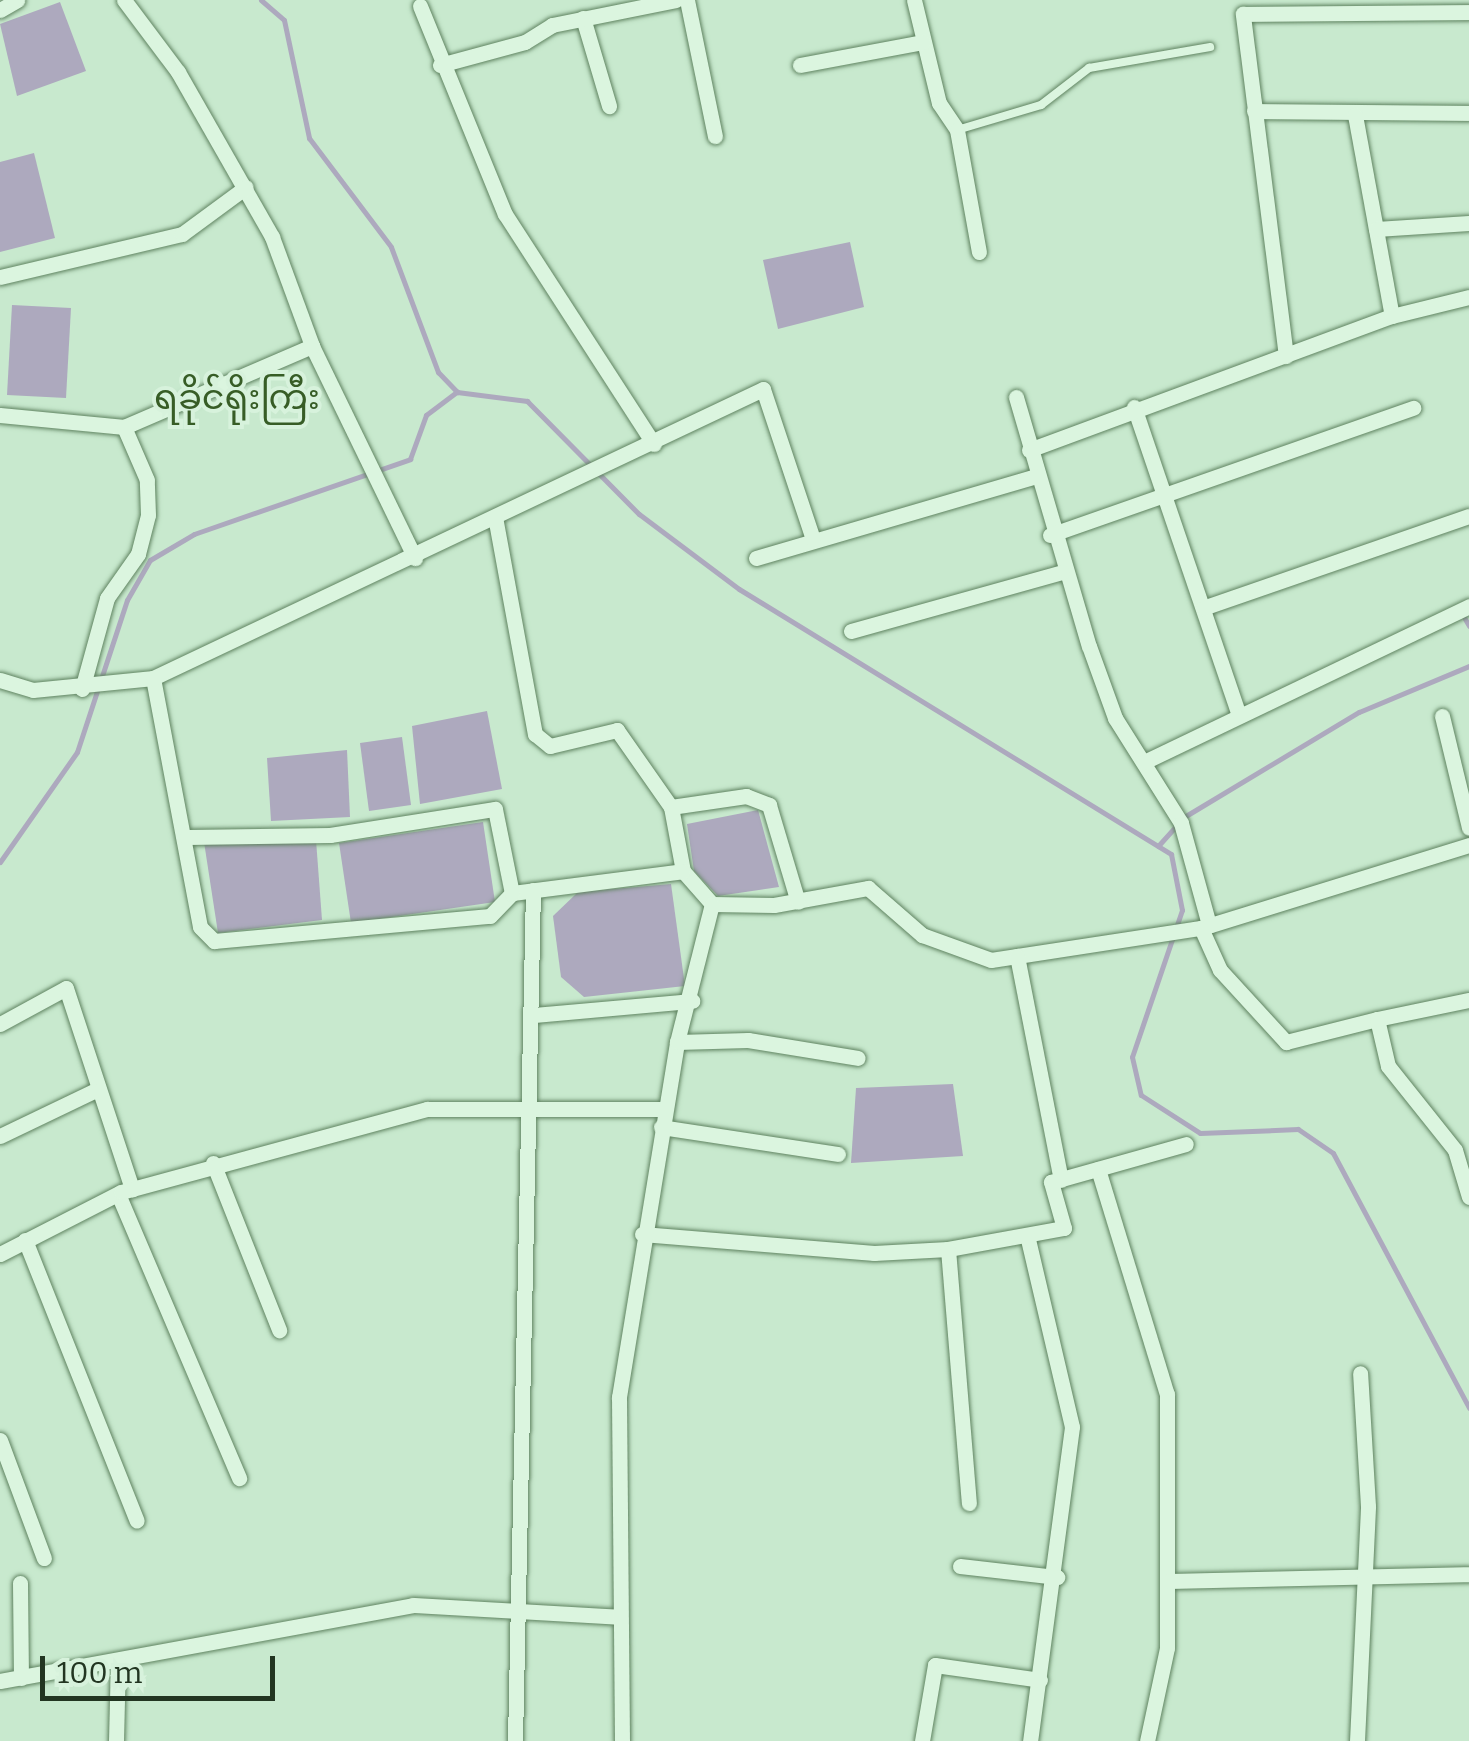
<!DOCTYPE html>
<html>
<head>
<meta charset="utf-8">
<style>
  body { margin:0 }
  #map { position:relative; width:1469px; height:1741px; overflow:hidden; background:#c8e9ce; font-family:Bitter,"Noto Sans Myanmar",serif }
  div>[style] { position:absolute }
  .water>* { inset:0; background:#ada9be }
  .stream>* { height:5px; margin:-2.5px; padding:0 2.5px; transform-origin:2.5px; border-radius:2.5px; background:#ada9be }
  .roads { filter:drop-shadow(0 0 2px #5f8360) drop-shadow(0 0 2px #5f8360) }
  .service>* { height:8px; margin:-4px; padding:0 4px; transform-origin:4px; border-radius:4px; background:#dbf5df }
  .minor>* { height:15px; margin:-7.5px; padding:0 7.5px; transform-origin:7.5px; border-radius:7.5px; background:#dbf5df }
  span { translate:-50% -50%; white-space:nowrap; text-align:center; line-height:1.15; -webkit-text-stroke:8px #d7f2dc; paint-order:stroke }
  .quarter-label { font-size:35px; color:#375d26 }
  .scale { position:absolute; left:40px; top:1656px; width:235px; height:45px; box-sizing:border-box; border:5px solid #223521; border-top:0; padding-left:12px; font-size:30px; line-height:35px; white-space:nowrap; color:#223521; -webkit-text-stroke:8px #d7f2dc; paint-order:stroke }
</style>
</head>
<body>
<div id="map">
  <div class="water">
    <div style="clip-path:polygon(60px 2px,86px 71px,17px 96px,0 24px)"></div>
    <div style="clip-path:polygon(34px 153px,55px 238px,0 252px,0 162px)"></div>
    <div style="clip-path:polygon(850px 242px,864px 307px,778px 329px,763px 260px)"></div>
    <div style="clip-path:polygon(12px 305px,71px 308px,66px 398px,7px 395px)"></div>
    <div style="clip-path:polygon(487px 711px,502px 789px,420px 804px,412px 726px)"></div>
    <div style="clip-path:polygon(402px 737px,411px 805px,369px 811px,360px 743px)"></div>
    <div style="clip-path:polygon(347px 750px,350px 817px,271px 821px,267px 758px)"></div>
    <div style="clip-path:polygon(758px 810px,779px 887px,718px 896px,694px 871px,687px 824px)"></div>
    <div style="clip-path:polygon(483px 822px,495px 902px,351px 923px,339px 843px)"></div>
    <div style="clip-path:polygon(316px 840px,322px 920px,218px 933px,204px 842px)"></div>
    <div style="clip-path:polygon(671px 884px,685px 986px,584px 997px,561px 977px,553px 916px,578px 892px)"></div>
    <div style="clip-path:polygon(953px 1084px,963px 1156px,851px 1163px,856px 1088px)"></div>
  </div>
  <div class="stream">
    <div style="left:261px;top:0;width:30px;rotate:41deg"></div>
    <div style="left:284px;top:20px;width:121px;rotate:78deg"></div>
    <div style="left:309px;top:138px;width:136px;rotate:53deg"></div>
    <div style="left:391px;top:247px;width:134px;rotate:69.4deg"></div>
    <div style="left:438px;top:372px;width:28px;rotate:46deg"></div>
    <div style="left:457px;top:392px;width:71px;rotate:7.3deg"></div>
    <div style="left:527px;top:401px;width:159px;rotate:45.3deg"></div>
    <div style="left:639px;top:514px;width:125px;rotate:36.9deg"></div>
    <div style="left:739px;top:589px;width:507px;rotate:31.53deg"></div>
    <div style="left:1171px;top:854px;width:57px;rotate:78.9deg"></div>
    <div style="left:1182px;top:910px;width:155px;rotate:108.8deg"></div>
    <div style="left:1132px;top:1057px;width:39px;rotate:77deg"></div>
    <div style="left:1141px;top:1095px;width:70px;rotate:32.8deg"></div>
    <div style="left:1200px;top:1133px;width:98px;rotate:-2.3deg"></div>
    <div style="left:1298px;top:1129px;width:42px;rotate:34.4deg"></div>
    <div style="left:1333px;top:1153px;width:289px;rotate:61.9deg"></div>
    <div style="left:1461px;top:612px;width:16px;rotate:60deg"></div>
    <div style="left:1184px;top:817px;width:204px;rotate:-31deg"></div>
    <div style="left:1359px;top:712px;width:119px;rotate:-22.7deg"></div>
    <div style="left:1158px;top:846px;width:28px;rotate:-48deg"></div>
    <div style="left:0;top:862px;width:134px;rotate:-55deg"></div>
    <div style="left:77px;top:752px;width:160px;rotate:-71.8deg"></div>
    <div style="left:127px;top:600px;width:46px;rotate:-60.1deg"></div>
    <div style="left:150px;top:560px;width:51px;rotate:-30.6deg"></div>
    <div style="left:194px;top:534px;width:229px;rotate:-19.1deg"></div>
    <div style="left:410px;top:459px;width:47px;rotate:-70deg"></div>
    <div style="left:426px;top:415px;width:39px;rotate:-37deg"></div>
  </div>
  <div class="roads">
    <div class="service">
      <div style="left:957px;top:130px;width:88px;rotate:-16.6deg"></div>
      <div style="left:1041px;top:105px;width:61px;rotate:-37.6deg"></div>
      <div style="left:1089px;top:68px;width:123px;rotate:-9.8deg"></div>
    </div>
    <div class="minor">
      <div style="left:124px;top:0;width:90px;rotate:53.1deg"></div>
      <div style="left:178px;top:72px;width:190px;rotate:60.3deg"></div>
      <div style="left:272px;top:237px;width:116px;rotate:69.8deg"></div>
      <div style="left:312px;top:346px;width:236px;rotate:64.1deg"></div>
      <div style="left:687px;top:0;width:139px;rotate:78.4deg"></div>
      <div style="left:914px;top:0;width:106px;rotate:76.4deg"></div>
      <div style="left:939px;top:103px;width:32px;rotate:56deg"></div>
      <div style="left:957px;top:130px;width:124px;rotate:79.8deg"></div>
      <div style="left:420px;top:6px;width:225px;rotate:67.8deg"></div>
      <div style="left:505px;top:214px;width:274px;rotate:57.1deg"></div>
      <div style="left:0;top:10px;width:20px;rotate:-30deg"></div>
      <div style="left:583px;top:18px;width:92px;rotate:73.5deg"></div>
      <div style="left:440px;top:65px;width:88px;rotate:-15.1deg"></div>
      <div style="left:525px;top:42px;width:32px;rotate:-32deg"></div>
      <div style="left:552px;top:25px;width:126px;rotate:-11.4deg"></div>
      <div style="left:800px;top:65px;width:125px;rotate:-10.6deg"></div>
      <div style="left:1254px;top:111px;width:215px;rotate:0.5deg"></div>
      <div style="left:1355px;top:115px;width:204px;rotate:79.6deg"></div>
      <div style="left:1376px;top:229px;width:93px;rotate:-3.7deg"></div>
      <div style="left:0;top:277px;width:187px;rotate:-13.3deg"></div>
      <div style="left:182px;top:234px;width:79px;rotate:-36.3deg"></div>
      <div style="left:1286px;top:356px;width:345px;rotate:-97.2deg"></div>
      <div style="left:1243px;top:14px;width:226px;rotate:-0.5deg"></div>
      <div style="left:1016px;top:397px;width:259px;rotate:73.7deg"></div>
      <div style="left:1089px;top:646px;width:77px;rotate:70.1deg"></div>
      <div style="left:1115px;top:718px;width:124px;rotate:57.8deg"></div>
      <div style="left:1181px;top:823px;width:106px;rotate:74.6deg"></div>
      <div style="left:1134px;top:407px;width:326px;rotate:71.2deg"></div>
      <div style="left:0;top:415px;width:125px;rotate:5.5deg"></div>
      <div style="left:124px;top:427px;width:205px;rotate:-23.3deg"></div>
      <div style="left:1029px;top:450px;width:387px;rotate:-20.3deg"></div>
      <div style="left:1392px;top:316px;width:79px;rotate:-13.9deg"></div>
      <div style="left:496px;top:522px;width:216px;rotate:79.6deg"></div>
      <div style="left:535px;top:734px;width:19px;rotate:39deg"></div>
      <div style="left:550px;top:746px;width:69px;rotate:-13.4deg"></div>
      <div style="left:617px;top:730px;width:94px;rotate:55deg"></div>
      <div style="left:671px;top:807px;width:65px;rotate:79.4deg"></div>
      <div style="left:683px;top:871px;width:44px;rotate:48.7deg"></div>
      <div style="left:712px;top:904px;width:62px;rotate:0.9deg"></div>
      <div style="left:774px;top:905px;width:96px;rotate:-10.3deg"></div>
      <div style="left:868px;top:888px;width:72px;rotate:41deg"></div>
      <div style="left:922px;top:935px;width:73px;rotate:19.9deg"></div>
      <div style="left:991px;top:960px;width:212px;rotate:-8.7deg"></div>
      <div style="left:1201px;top:928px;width:281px;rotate:-17.2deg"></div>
      <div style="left:1050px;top:535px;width:385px;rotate:-19.3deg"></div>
      <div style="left:756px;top:558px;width:292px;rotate:-16.3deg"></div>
      <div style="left:1203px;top:608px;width:281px;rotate:-19.1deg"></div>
      <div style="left:851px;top:631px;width:219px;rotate:-15.6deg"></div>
      <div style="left:153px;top:678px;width:253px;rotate:79.3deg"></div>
      <div style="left:200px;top:927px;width:20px;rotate:45deg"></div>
      <div style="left:214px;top:941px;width:277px;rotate:-5.2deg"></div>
      <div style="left:490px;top:916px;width:32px;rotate:-46deg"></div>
      <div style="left:512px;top:893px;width:172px;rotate:-7.3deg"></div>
      <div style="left:0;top:680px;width:34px;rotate:17deg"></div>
      <div style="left:33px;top:690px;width:121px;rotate:-5.7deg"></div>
      <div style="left:153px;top:678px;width:675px;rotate:-25.35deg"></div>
      <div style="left:763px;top:389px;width:158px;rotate:71.6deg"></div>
      <div style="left:82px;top:689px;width:94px;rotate:-74.6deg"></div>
      <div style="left:107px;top:598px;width:54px;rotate:-54.8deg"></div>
      <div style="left:138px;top:554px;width:40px;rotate:-75.6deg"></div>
      <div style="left:148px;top:515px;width:35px;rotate:-92deg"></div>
      <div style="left:147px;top:480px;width:58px;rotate:-113.5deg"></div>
      <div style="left:1442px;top:716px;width:115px;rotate:76.4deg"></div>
      <div style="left:1144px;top:762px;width:361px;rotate:-25.6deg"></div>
      <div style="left:671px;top:807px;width:76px;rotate:-8.3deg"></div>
      <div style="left:746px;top:796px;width:25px;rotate:21deg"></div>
      <div style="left:769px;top:805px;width:101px;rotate:73.4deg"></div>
      <div style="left:187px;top:837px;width:143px;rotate:-0.8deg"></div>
      <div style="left:330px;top:835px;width:167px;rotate:-9deg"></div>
      <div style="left:495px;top:809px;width:86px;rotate:78.6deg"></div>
      <div style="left:1201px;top:928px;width:46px;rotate:65.7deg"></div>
      <div style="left:1220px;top:970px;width:98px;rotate:47.5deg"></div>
      <div style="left:1286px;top:1042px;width:94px;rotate:-14.2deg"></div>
      <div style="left:1377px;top:1019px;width:48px;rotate:76.8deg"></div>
      <div style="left:1388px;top:1066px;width:107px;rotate:51.4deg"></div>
      <div style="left:1455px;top:1150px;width:49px;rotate:73.4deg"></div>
      <div style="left:1017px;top:956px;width:228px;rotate:78.9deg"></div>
      <div style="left:534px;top:1015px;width:159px;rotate:-5.1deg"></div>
      <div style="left:1377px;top:1019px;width:94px;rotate:-11.7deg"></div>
      <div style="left:0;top:1024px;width:75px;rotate:-28.6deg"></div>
      <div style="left:66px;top:988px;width:212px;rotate:71.8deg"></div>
      <div style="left:677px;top:1042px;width:71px;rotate:-1.6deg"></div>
      <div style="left:748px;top:1040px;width:111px;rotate:9.3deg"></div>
      <div style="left:661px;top:1127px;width:179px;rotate:8.7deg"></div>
      <div style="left:0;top:1136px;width:104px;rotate:-25.6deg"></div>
      <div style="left:213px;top:1163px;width:180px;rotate:68.4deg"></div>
      <div style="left:1098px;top:1169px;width:235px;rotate:73deg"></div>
      <div style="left:1167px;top:1394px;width:254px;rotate:90deg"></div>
      <div style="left:1167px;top:1648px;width:95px;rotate:102.1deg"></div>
      <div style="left:118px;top:1194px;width:309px;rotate:66.9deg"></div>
      <div style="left:642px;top:1234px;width:233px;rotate:4.7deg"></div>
      <div style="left:874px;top:1253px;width:74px;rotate:-3.1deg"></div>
      <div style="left:948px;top:1249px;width:118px;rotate:-10.3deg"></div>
      <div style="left:1064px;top:1228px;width:48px;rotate:-105.8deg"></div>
      <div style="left:1051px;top:1182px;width:140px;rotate:-15.7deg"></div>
      <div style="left:1027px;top:1235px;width:197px;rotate:76.8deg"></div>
      <div style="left:1072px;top:1427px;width:317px;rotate:97.6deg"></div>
      <div style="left:25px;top:1240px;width:302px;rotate:68.3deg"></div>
      <div style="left:948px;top:1249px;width:255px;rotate:85.3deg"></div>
      <div style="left:0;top:1254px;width:136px;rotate:-27.1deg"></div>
      <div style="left:121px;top:1192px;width:317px;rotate:-15.2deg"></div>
      <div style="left:427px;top:1109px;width:237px"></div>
      <div style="left:0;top:1440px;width:126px;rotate:69.6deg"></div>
      <div style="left:960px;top:1566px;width:98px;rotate:6.5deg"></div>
      <div style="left:1169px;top:1581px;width:300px;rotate:-1.3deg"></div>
      <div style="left:20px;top:1583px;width:95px;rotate:89.4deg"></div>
      <div style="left:0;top:1681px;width:420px;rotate:-10.4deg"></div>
      <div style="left:413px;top:1605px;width:207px;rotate:3.3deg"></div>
      <div style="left:116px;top:1741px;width:80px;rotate:-88.6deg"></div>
      <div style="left:515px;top:1741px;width:851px;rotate:-88.79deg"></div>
      <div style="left:622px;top:1741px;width:344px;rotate:-90.5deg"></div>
      <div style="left:619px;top:1397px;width:360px;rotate:-80.7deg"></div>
      <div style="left:677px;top:1042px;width:142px;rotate:-75.8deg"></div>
      <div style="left:922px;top:1741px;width:77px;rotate:-80.3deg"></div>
      <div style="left:935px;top:1665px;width:106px;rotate:8.1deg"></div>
      <div style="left:1357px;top:1741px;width:235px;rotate:-87.3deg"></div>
      <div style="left:1368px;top:1506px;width:133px;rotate:-93.4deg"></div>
    </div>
  </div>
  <div class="quarter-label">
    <span style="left:237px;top:397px">ရခိုင်ရိုးကြီး</span>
  </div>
  <div class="scale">100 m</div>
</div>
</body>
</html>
